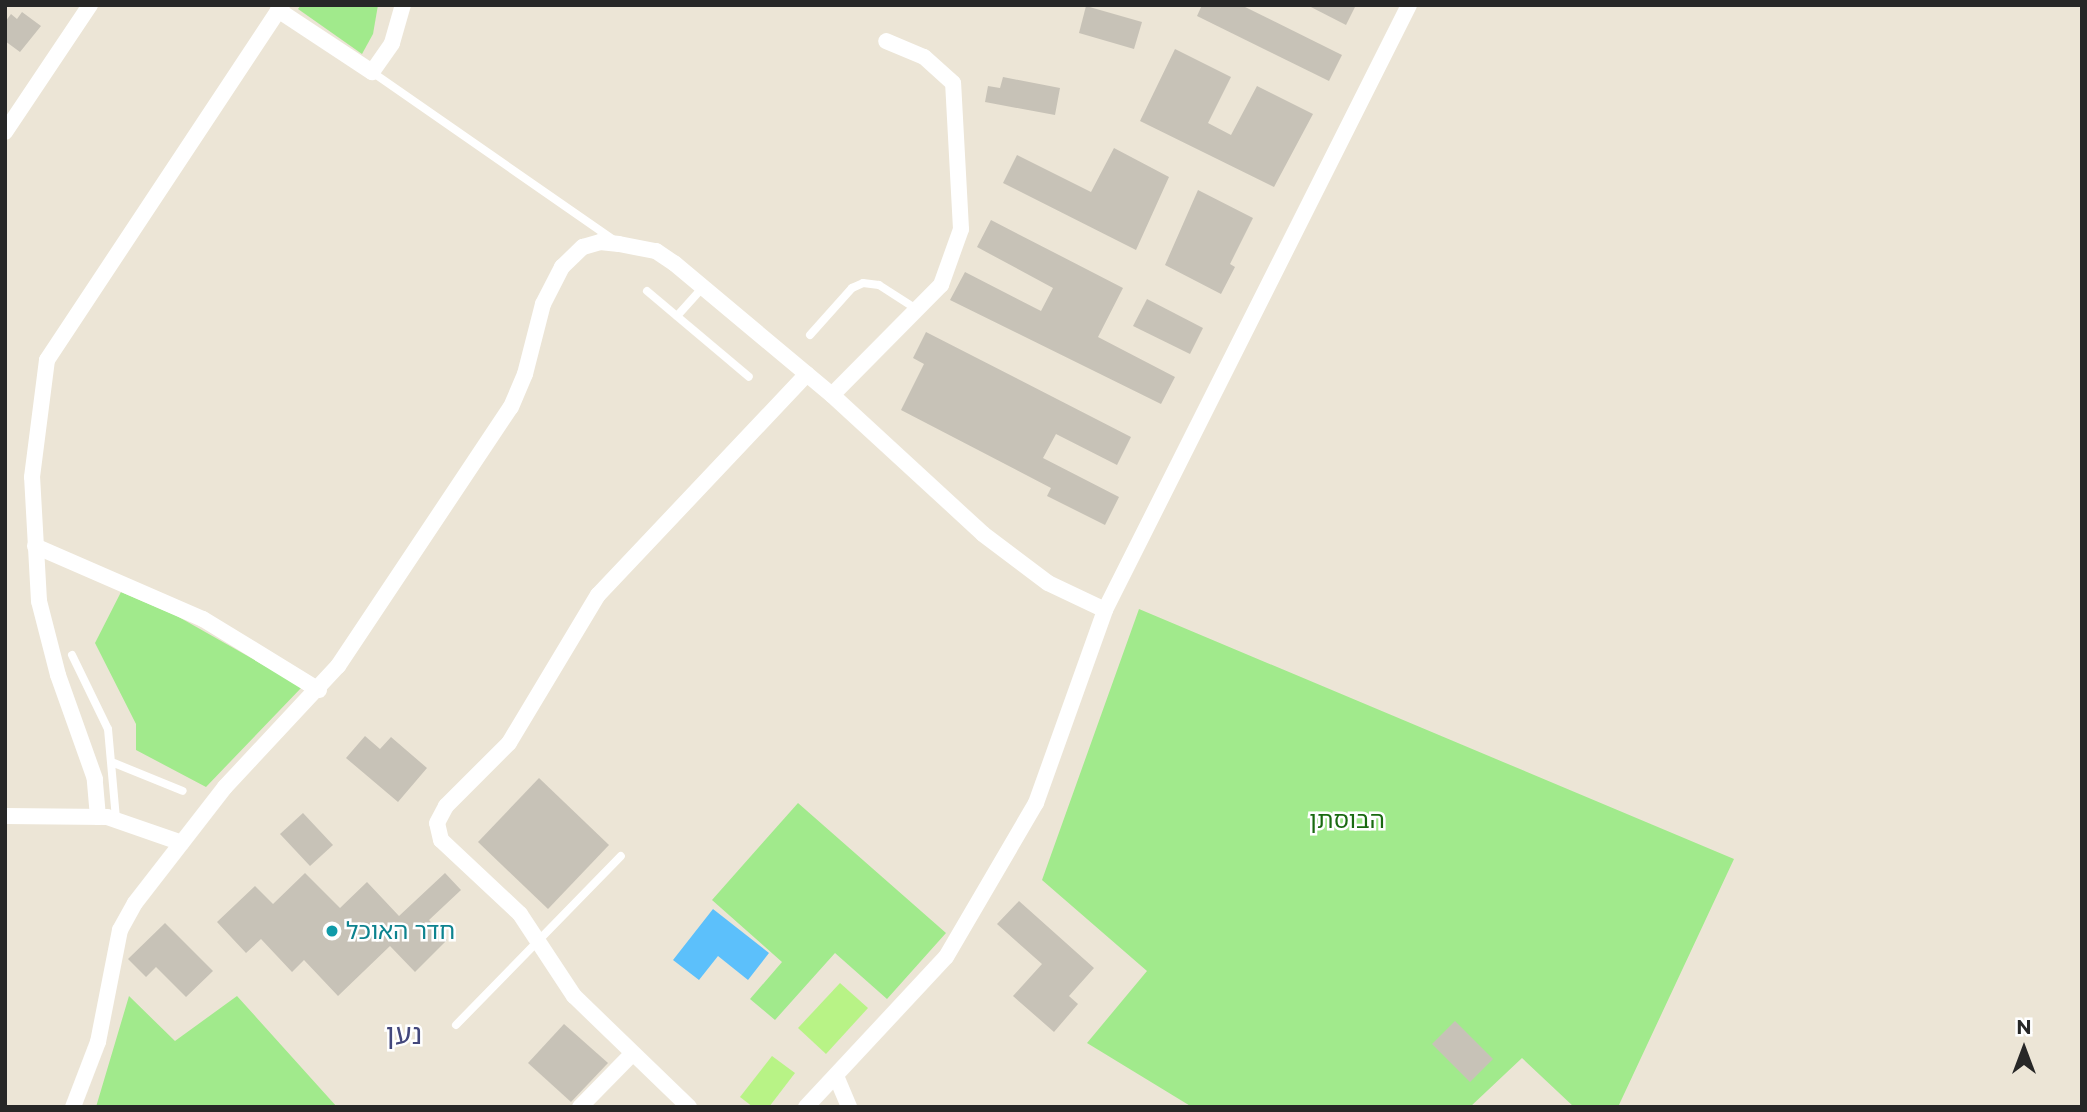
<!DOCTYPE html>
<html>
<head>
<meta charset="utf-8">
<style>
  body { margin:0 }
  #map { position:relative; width:2087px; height:1112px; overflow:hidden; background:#ece5d6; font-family:Montserrat,"Noto Sans Hebrew",sans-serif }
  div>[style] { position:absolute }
  .green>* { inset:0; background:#a1ea8c }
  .pitch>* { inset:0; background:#b8f386 }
  .water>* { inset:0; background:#5cc0fb }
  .building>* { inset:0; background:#c7c2b7 }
  .service>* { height:8px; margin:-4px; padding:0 4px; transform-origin:4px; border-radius:4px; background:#fff }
  .minor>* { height:16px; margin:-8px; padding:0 8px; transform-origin:8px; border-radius:8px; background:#fff }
  .dots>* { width:19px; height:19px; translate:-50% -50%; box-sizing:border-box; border:4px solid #fff; border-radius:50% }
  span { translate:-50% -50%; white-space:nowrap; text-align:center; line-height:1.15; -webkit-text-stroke:5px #fff; paint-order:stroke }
  .park-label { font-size:24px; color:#1a6a11 }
  .culture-label { font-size:24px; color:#0d838f }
  .left { translate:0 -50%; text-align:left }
  .quarter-label { font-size:28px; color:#43477c }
  .frame { position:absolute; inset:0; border:7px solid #272727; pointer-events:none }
  .north { position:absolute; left:1989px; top:1014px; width:70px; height:70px; -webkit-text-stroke:5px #fff; paint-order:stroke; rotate:0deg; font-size:19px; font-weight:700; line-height:28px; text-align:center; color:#272727 }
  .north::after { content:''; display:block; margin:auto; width:24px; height:32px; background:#272727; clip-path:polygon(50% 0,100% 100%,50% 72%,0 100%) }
</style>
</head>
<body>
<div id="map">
  <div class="green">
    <div style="clip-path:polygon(301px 5px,378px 5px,373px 34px,362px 54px,298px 9px)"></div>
    <div style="clip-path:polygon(121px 592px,177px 616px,302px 687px,206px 787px,136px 750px,136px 724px,95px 643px)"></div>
    <div style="clip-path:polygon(1139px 609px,1734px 859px,1618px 1107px,1574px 1107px,1522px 1058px,1470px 1107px,1192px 1107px,1087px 1043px,1147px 971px,1042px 880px)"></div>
    <div style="clip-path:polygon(798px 803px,946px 933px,887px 999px,835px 953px,775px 1020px,750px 999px,782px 962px,712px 900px)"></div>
    <div style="clip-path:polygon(129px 996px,175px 1041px,237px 996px,337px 1107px,96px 1107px)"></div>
  </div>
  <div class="pitch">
    <div style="clip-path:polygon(840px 983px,868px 1008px,826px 1054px,798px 1028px)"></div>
    <div style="clip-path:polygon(772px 1056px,795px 1073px,769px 1107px,753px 1107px,740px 1097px)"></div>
  </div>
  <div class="water">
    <div style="clip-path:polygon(713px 909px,769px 953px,748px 980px,718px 956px,699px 980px,673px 960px)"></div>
  </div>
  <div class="building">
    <div style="clip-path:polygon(1202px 5px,1241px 5px,1342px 55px,1329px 81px,1197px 16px)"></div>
    <div style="clip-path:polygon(1307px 5px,1356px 5px,1346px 25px)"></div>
    <div style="clip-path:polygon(1086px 6px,1142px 22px,1134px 49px,1079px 33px)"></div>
    <div style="clip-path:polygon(22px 12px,41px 26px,20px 52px,5px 41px,5px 22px,11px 14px,17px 19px)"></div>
    <div style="clip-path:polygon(1175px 49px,1231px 77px,1208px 123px,1231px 135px,1257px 86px,1313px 114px,1274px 187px,1140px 121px)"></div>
    <div style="clip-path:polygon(1003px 77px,1060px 88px,1055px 115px,985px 102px,988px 86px,1000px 88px)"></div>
    <div style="clip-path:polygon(1114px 148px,1169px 177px,1136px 250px,1003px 183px,1017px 155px,1091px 192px)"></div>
    <div style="clip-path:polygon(1198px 190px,1253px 218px,1230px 264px,1235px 267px,1221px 294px,1165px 265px)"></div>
    <div style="clip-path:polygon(991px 220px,1123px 288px,1098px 337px,1175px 377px,1161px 404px,950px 300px,965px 272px,1041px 311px,1053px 288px,977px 247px)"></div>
    <div style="clip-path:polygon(1147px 299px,1203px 328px,1190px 354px,1133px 326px)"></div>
    <div style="clip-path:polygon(926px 332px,1131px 437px,1117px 465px,1056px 434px,1043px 458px,1119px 497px,1105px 525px,1047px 496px,1051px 488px,901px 410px,924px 364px,913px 358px)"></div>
    <div style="clip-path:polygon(365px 736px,380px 749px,391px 737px,427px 768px,398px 802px,346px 758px)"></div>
    <div style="clip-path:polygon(539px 778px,609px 845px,548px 909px,478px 842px)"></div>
    <div style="clip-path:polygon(303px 813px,333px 845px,310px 866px,280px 834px)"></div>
    <div style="clip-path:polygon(305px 873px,340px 908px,367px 882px,399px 916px,445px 873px,461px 890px,429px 920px,447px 940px,415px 972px,390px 946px,338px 996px,304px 960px,292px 972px,261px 939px,246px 953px,217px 922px,255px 886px,273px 904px)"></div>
    <div style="clip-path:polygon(1019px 901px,1094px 968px,1069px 996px,1078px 1004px,1054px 1032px,1013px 996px,1042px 964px,997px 924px)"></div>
    <div style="clip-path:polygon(165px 923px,213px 971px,186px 997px,156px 967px,146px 977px,128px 959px)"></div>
    <div style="clip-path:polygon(1455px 1021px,1493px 1059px,1470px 1082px,1432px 1044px)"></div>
    <div style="clip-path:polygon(564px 1024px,608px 1063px,571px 1102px,528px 1063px)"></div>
  </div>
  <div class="service">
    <div style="left:372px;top:72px;width:295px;rotate:34.8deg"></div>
    <div style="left:647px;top:291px;width:133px;rotate:40.1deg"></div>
    <div style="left:677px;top:316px;width:39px;rotate:-48deg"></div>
    <div style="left:810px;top:335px;width:63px;rotate:-48.2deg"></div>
    <div style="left:852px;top:288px;width:12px;rotate:-24deg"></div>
    <div style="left:863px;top:283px;width:16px;rotate:7deg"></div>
    <div style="left:879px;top:285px;width:46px;rotate:32.7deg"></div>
    <div style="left:72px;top:655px;width:82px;rotate:64.1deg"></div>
    <div style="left:108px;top:729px;width:90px;rotate:84.9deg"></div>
    <div style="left:114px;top:763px;width:74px;rotate:22.1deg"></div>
    <div style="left:456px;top:1025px;width:236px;rotate:-45.7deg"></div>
  </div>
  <div class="minor">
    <div style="left:278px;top:10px;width:113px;rotate:33.4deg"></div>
    <div style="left:372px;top:72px;width:35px;rotate:-55deg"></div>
    <div style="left:392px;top:43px;width:40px;rotate:-74deg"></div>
    <div style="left:5px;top:132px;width:153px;rotate:-56.2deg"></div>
    <div style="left:832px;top:395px;width:155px;rotate:-45.3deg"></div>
    <div style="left:941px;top:285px;width:59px;rotate:-70.3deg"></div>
    <div style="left:961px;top:229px;width:146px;rotate:-93.1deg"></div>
    <div style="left:953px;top:83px;width:39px;rotate:-138deg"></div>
    <div style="left:924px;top:57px;width:41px;rotate:-157.2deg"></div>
    <div style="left:35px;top:546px;width:183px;rotate:23.5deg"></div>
    <div style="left:203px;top:619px;width:136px;rotate:31.5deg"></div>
    <div style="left:5px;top:816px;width:102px;rotate:0.6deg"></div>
    <div style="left:107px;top:817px;width:79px;rotate:19.1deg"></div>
    <div style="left:98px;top:817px;width:38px;rotate:-95deg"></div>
    <div style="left:95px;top:779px;width:110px;rotate:-109.6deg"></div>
    <div style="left:58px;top:675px;width:76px;rotate:-104.4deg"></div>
    <div style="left:39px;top:601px;width:124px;rotate:-93.2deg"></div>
    <div style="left:32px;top:477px;width:118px;rotate:-82.7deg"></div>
    <div style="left:47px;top:360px;width:426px;rotate:-56.5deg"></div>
    <div style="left:836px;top:1076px;width:34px;rotate:67deg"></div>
    <div style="left:73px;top:1107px;width:70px;rotate:-69deg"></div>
    <div style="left:98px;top:1042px;width:114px;rotate:-78.9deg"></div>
    <div style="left:120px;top:930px;width:31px;rotate:-61deg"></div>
    <div style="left:135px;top:903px;width:147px;rotate:-52.2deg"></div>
    <div style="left:225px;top:787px;width:166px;rotate:-47deg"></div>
    <div style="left:338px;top:666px;width:311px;rotate:-56.3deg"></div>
    <div style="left:511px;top:407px;width:36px;rotate:-67deg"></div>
    <div style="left:525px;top:374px;width:72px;rotate:-75.6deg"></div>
    <div style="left:543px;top:304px;width:42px;rotate:-62.8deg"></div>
    <div style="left:562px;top:267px;width:29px;rotate:-44deg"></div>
    <div style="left:583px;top:247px;width:18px;rotate:-16deg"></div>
    <div style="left:600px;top:242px;width:19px;rotate:6deg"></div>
    <div style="left:619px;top:244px;width:38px;rotate:11deg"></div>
    <div style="left:656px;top:251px;width:22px;rotate:34deg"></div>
    <div style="left:674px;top:263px;width:206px;rotate:39.9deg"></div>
    <div style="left:832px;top:395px;width:205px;rotate:42.6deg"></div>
    <div style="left:983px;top:534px;width:81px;rotate:37deg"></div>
    <div style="left:1048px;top:583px;width:63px;rotate:25.3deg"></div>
    <div style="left:580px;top:1107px;width:74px;rotate:-45.5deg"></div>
    <div style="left:689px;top:1107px;width:160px;rotate:-136deg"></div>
    <div style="left:574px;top:996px;width:98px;rotate:-123.4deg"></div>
    <div style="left:520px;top:914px;width:108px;rotate:-136.9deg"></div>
    <div style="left:441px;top:840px;width:17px;rotate:-103deg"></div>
    <div style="left:437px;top:823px;width:19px;rotate:-62deg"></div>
    <div style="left:446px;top:806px;width:89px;rotate:-45deg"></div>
    <div style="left:509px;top:743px;width:173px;rotate:-59deg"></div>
    <div style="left:598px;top:595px;width:304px;rotate:-46.6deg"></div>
    <div style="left:806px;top:1107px;width:205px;rotate:-47deg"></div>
    <div style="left:946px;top:957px;width:178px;rotate:-59.7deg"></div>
    <div style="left:1036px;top:803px;width:205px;rotate:-70.3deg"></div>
    <div style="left:1105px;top:610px;width:677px;rotate:-63.32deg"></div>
  </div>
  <div class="dots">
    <div style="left:332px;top:931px;background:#0f9aa8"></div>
  </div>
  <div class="park-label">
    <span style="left:1347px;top:820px">הבוסתן</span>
  </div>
  <div class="culture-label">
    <span class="left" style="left:346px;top:931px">חדר האוכל</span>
  </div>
  <div class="quarter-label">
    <span style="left:404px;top:1034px">נען</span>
  </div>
  <div class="frame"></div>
  <div class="north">N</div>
</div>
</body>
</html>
